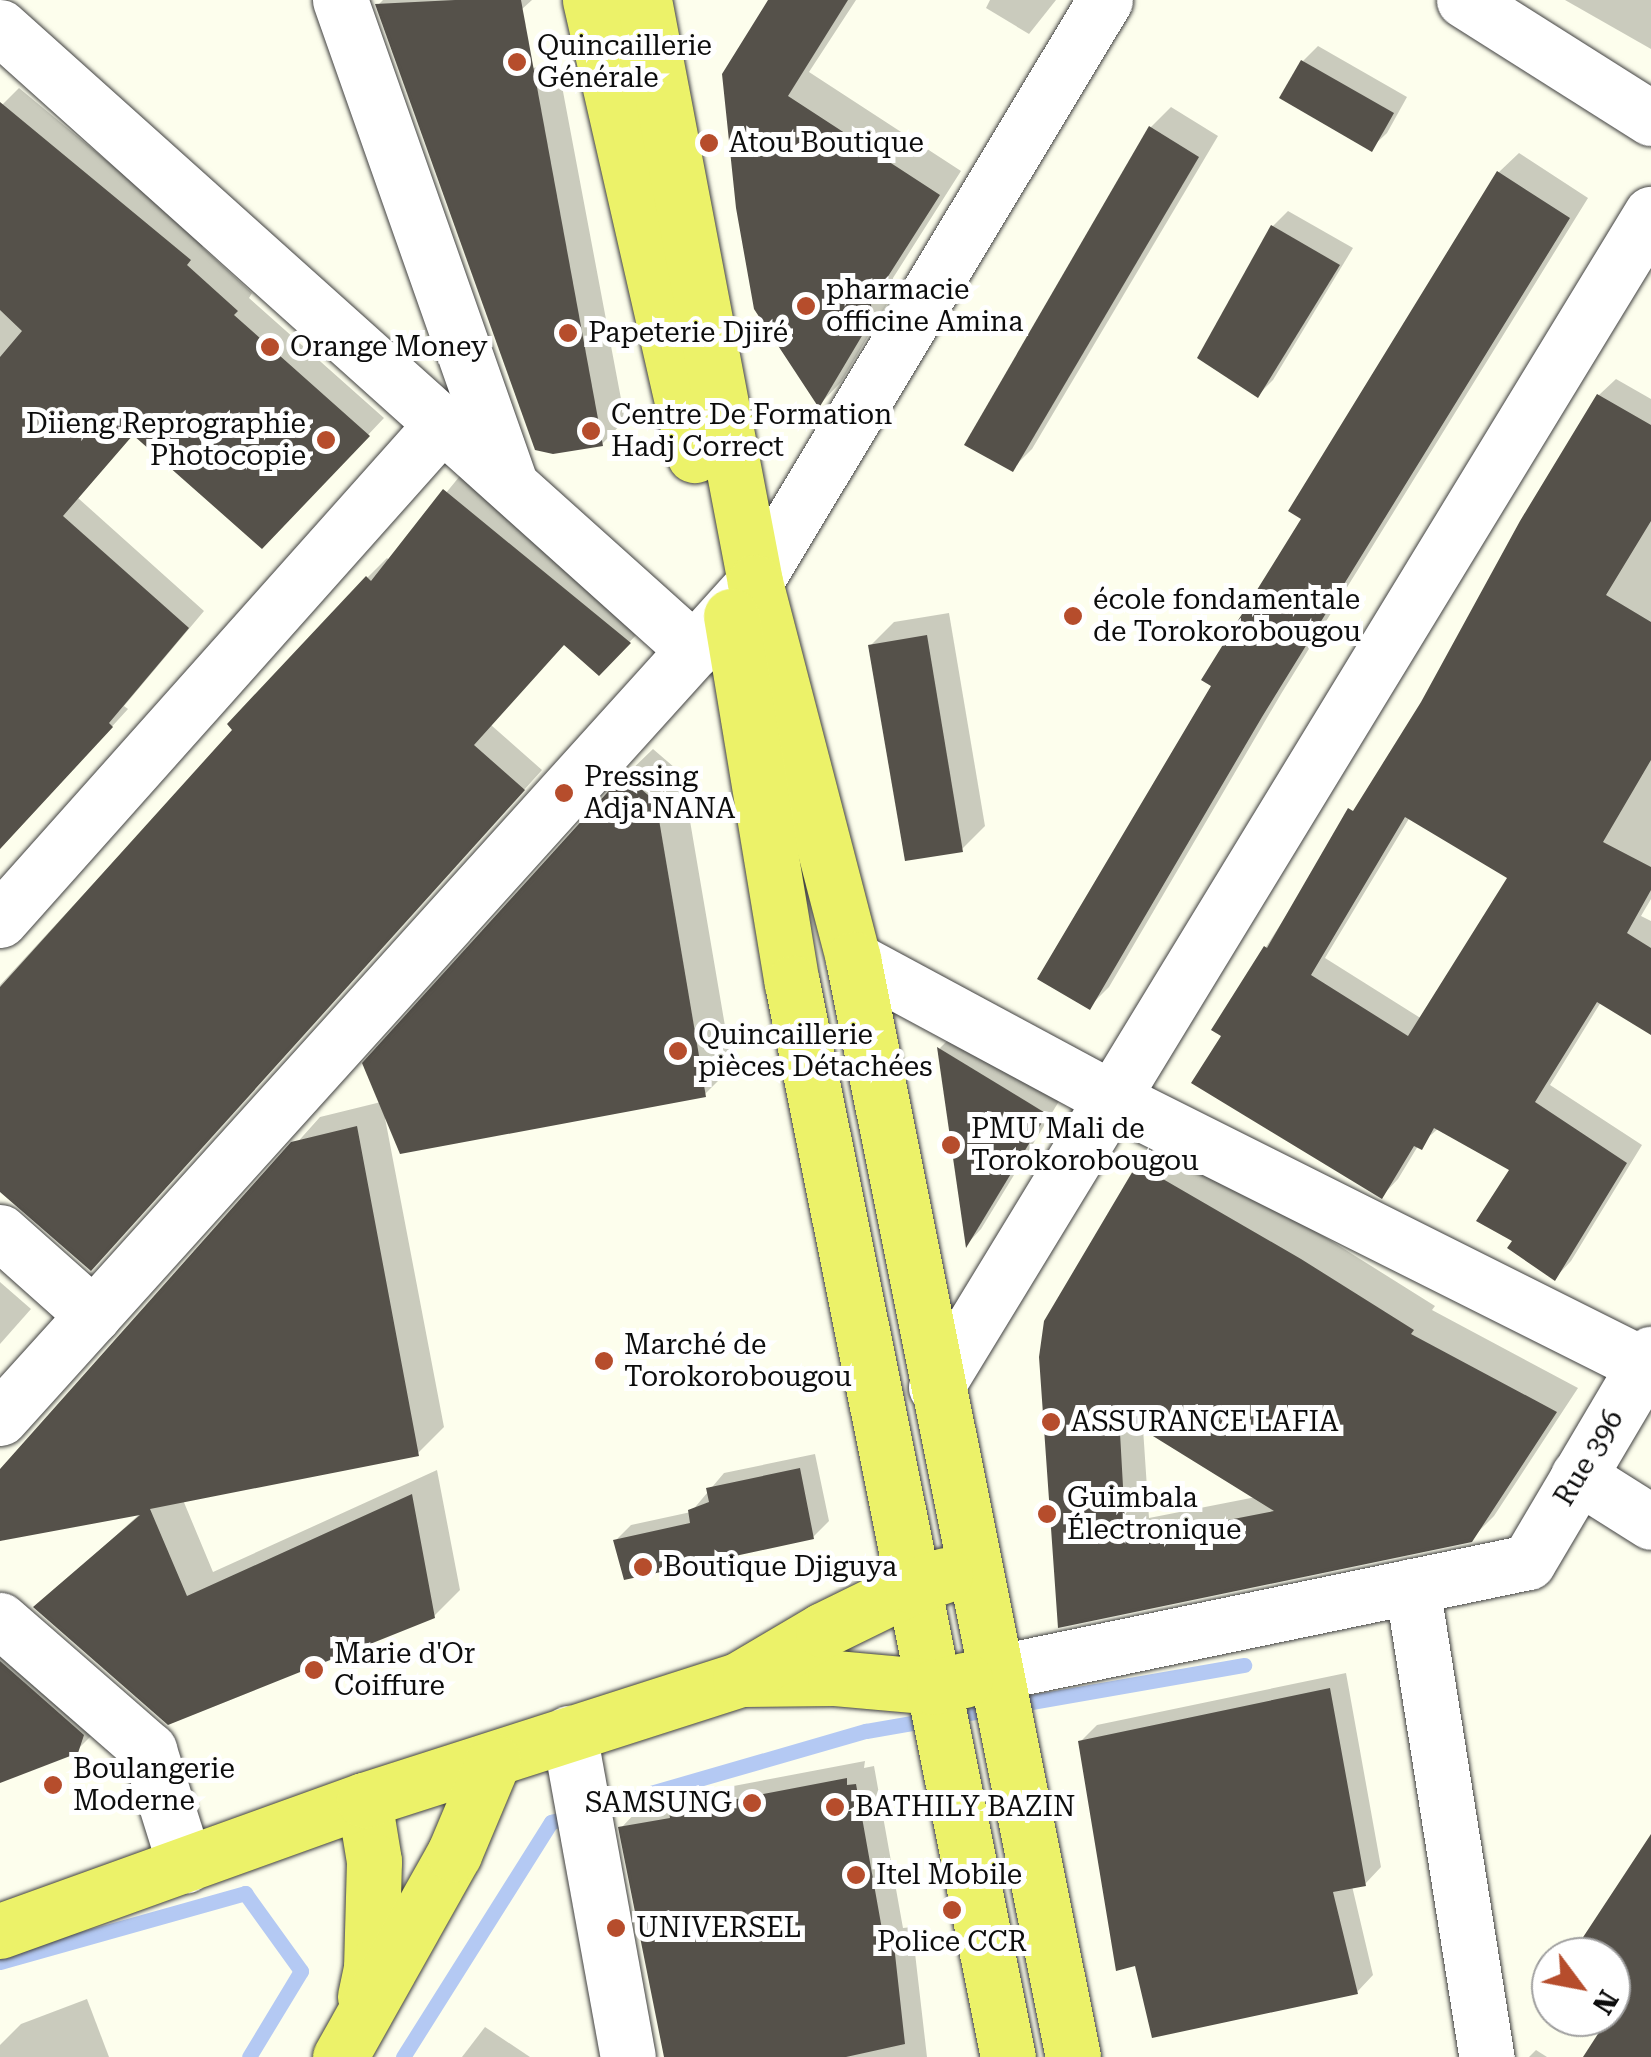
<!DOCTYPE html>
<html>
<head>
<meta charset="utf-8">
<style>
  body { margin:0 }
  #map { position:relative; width:1651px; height:2057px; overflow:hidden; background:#fdfeed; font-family:"Roboto Serif",serif }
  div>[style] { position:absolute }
  .shadow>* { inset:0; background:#0003 }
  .stream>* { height:15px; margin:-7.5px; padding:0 7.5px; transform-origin:7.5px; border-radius:7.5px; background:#b4c9f3 }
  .building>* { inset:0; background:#55514a }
  .roads { filter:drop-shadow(0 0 2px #404040) drop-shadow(0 0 2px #404040) }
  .minor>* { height:55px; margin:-27.5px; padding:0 27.5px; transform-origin:27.5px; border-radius:27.5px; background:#fff }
  .major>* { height:55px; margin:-27.5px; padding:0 27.5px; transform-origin:27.5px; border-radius:27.5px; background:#ecf269 }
  .dots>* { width:28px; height:28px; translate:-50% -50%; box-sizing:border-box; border:5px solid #fff; border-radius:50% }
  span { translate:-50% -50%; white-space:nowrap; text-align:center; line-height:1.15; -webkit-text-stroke:10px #fff; paint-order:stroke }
  .poi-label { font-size:28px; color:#0d0d0d }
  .left { translate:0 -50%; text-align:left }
  .right { translate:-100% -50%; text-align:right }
  .street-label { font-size:28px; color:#0d0d0d }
  .north { position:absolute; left:1531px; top:1937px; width:100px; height:100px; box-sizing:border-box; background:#fff; border:2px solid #9e9e9e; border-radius:50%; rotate:122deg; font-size:28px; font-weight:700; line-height:40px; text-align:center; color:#0d0d0d }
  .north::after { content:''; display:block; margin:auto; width:35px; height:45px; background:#b64d2c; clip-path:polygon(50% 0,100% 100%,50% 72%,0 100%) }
</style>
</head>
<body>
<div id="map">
  <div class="shadow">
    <div style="clip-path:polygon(383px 0,532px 0,446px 78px,558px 65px,625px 420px,602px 444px,537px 448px,378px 5px)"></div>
    <div style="clip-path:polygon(771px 0,856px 0,809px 72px,961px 171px,893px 278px,893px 294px,841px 382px,820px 404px)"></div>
    <div style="clip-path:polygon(990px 0,1056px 0,1029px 34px,986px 8px)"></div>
    <div style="clip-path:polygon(1565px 0,1651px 0,1651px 49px)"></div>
    <div style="clip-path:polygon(1318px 46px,1407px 97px,1387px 133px,1371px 148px,1303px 61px)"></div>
    <div style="clip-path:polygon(19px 88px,206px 243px,202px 247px,252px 293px,249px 298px,384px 418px,279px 529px,134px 433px,78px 498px,204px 611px,124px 706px,128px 709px,0 849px,0 107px)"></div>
    <div style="clip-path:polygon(1171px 107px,1218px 136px,1032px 449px,1012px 469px,1151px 127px)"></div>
    <div style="clip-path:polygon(1519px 153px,1588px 198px,1281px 694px,1109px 987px,1090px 1006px,1215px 685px,1304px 518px,1291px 510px,1499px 172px)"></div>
    <div style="clip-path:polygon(1288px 211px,1353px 248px,1273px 380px,1258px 395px,1273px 226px)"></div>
    <div style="clip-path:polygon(evenodd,1616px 379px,1651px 399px,1651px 899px,1641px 916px,1651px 921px,1651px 1032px,1601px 1002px,1550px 1085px,1642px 1145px,1571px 1261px,1555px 1278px,1516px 1240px,1512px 1169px,1439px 1128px,1418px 1146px,1398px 1179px,1382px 1196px,1224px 1035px,1266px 947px,1423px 703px,1599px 395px,1616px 379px,1410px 817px,1511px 877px,1422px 1019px,1325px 958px,1410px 817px)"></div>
    <div style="clip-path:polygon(464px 471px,649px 622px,599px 673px,565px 642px,491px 725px,542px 770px,110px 1248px,0 1187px,0 985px,236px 729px,230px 724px,368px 577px,387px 558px,390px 561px)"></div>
    <div style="clip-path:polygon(949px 613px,985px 826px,962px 849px,871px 645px,894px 622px)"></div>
    <div style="clip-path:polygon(653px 749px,682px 774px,732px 1067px,705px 1094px,385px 1118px,444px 1427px,418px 1453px,183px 1500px,213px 1572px,437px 1470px,460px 1590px,434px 1616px,37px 1607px,143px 1511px,0 1538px,0 1474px,320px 1117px,381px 1102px,625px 776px)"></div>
    <div style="clip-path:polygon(955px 1033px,1061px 1098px,981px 1229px,968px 1243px,940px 1048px)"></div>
    <div style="clip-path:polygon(evenodd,1163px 1143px,1325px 1237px,1435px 1306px,1432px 1310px,1578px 1388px,1494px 1516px,1470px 1540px,1060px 1625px,1139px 1166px,1163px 1143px,1143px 1428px,1256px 1497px,1149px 1518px,1143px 1428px)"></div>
    <div style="clip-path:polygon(0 1282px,31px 1309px,0 1344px)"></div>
    <div style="clip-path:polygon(815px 1454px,829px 1521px,813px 1537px,616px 1540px,631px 1525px,691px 1512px,724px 1473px)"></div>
    <div style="clip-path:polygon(0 1599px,106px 1721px,77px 1750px,0 1780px)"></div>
    <div style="clip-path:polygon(1346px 1673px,1381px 1867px,1365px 1884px,1352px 1886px,1373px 1975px,1357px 1992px,1080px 1742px,1097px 1725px)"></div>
    <div style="clip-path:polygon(865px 1761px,864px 1768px,874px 1766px,903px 1928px,912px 1927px,927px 2057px,666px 2057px,621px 1828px,639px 1809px,683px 1802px,691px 1794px)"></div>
    <div style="clip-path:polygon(87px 1999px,109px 2057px,0 2057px,0 2045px,21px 2024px)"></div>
    <div style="clip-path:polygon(485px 2027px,530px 2057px,462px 2057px)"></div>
    <div style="clip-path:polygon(1536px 2050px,1547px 2057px,1529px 2057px)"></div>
  </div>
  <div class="stream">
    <div style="left:595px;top:1809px;width:282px;rotate:-16.1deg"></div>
    <div style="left:866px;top:1731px;width:384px;rotate:-9.9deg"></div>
    <div style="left:0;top:1962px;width:255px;rotate:-15.7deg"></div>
    <div style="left:245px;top:1893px;width:96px;rotate:54.3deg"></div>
    <div style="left:301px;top:1971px;width:100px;rotate:121.2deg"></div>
    <div style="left:403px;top:2057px;width:278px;rotate:-57.8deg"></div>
    <div style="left:551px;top:1822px;width:23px;rotate:-15deg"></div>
  </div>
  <div class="building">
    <div style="clip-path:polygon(455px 0,521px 0,603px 446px,553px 454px,535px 450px,375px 4px)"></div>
    <div style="clip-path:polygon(768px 0,848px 0,788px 96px,940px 195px,871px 303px,872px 319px,819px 408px,754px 309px,736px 208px,722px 74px)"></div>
    <div style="clip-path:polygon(1301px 60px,1394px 113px,1372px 152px,1279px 98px)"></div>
    <div style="clip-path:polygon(0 102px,191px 260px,187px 265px,238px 311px,234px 315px,370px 436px,262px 549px,133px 435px,63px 516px,189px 628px,109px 723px,113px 727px,0 849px,0 357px,22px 331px,0 310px)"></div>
    <div style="clip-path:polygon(1149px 126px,1199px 157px,1013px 472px,964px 445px)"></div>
    <div style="clip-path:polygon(1497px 171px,1570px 218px,1262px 717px,1090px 1010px,1037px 979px,1211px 686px,1201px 680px,1301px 519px,1288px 511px)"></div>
    <div style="clip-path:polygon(1271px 225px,1340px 265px,1258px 398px,1197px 358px)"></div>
    <div style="clip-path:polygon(evenodd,1597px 394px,1651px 425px,1651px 521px,1606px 595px,1651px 622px,1651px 760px,1603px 842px,1651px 867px,1651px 890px,1627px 933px,1651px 948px,1651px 1035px,1597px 1002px,1535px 1102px,1627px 1163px,1555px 1281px,1507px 1248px,1512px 1241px,1476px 1221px,1509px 1170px,1434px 1128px,1422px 1150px,1414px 1146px,1382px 1199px,1191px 1083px,1221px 1036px,1211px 1030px,1264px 946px,1267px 948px,1348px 808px,1353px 811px,1421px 702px,1520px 521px,1597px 394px,1405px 817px,1507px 878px,1408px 1036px,1311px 975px,1405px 817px)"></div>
    <div style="clip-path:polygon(443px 489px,631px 643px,599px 676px,564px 645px,474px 745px,525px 790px,91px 1271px,0 1192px,0 987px,232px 730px,227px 724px,366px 576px,371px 581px)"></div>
    <div style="clip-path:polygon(927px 635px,963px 852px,905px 861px,868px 645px)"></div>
    <div style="clip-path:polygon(624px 774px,656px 802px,706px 1097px,400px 1154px,362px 1063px)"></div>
    <div style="clip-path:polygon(937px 1047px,1047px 1114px,966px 1248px)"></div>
    <div style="clip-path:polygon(357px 1126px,419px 1456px,150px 1509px,187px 1596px,412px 1494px,435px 1618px,168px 1725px,33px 1607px,140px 1515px,0 1541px,0 1469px,291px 1142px)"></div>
    <div style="clip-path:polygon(evenodd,1137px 1164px,1301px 1259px,1414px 1330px,1411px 1334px,1557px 1412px,1472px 1542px,1058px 1628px,1039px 1357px,1044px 1321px,1137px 1164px,1119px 1415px,1274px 1511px,1126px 1540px,1119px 1415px)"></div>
    <div style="clip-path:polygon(800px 1468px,814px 1539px,624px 1580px,613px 1540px,690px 1523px,688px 1510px,709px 1502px,706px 1488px)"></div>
    <div style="clip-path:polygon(0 1661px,84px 1735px,78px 1753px,0 1783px)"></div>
    <div style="clip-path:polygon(1330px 1688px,1366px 1886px,1333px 1892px,1358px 1994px,1152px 2038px,1135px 1966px,1116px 1971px,1078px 1741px)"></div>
    <div style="clip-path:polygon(847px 1778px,847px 1785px,856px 1784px,885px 1946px,894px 1945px,905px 2044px,846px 2057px,664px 2057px,618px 1827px,670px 1818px,669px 1812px)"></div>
    <div style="clip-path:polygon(1651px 1834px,1651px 2057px,1583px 2057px,1605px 2023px,1596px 2017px,1611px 2017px,1611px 1957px,1570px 1957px)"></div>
  </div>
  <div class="roads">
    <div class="minor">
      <div style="left:340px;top:0;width:512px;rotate:70.61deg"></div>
      <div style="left:1464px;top:0;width:221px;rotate:32.3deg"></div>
      <div style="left:0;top:27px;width:933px;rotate:41.91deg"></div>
      <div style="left:0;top:920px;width:664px;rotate:-48.29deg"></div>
      <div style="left:853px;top:959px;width:293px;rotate:28.3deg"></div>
      <div style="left:1111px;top:1098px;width:596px;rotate:26.61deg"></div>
      <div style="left:0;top:1232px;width:125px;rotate:41.7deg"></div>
      <div style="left:936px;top:1387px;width:1374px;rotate:-58.64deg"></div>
      <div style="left:0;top:1418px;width:1126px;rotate:-47.91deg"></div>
      <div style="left:755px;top:582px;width:679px;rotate:-58.98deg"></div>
      <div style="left:1578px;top:1476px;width:86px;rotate:32.2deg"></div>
      <div style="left:1412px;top:1586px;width:477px;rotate:81deg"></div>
      <div style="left:0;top:1620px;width:198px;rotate:41.1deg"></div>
      <div style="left:149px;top:1750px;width:121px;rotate:72.6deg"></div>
      <div style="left:995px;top:1673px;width:544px;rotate:-11.76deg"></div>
      <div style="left:1528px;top:1562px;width:242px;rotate:-59.4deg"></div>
      <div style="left:569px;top:1733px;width:329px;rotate:79.7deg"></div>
    </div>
    <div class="major">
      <div style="left:590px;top:0;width:467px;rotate:77.1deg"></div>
      <div style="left:644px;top:0;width:592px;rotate:79.2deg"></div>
      <div style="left:755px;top:582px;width:390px;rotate:75.4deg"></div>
      <div style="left:853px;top:959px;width:1120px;rotate:78.67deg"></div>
      <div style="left:731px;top:616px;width:372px;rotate:80.6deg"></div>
      <div style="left:792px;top:983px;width:1096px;rotate:78.63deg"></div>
      <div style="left:743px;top:1679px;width:92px;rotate:-0.6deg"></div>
      <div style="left:835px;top:1678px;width:99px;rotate:5.2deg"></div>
      <div style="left:934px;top:1687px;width:32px;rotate:-13deg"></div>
      <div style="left:364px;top:1800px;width:62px;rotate:80.7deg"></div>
      <div style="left:374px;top:1861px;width:107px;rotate:91.6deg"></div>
      <div style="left:371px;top:1968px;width:29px;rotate:102deg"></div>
      <div style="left:0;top:1931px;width:387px;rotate:-19.8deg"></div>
      <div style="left:364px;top:1800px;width:395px;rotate:-17.8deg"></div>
      <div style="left:740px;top:1679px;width:96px;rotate:-30.6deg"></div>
      <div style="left:823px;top:1630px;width:100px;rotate:-26.1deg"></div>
      <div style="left:913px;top:1586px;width:34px;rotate:-19deg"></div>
      <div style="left:340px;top:2057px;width:233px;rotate:-60.7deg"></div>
      <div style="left:454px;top:1854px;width:101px;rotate:-67.2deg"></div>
    </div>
  </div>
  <div class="dots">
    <div style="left:517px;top:62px;background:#b64d2c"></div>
    <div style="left:709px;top:143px;background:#b64d2c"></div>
    <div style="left:806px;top:306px;background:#b64d2c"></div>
    <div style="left:568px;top:333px;background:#b64d2c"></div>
    <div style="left:270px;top:347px;background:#b64d2c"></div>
    <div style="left:591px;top:431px;background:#b64d2c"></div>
    <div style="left:326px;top:440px;background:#b64d2c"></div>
    <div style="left:1073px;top:616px;background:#b64d2c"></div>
    <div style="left:564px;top:793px;background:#b64d2c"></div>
    <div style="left:678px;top:1051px;background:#b64d2c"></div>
    <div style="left:951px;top:1145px;background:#b64d2c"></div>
    <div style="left:604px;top:1361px;background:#b64d2c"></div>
    <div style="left:1051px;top:1422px;background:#b64d2c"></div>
    <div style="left:1047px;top:1514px;background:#b64d2c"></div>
    <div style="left:643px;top:1567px;background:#b64d2c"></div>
    <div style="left:314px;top:1670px;background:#b64d2c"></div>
    <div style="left:53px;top:1785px;background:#b64d2c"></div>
    <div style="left:752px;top:1803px;background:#b64d2c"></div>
    <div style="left:835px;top:1807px;background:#b64d2c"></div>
    <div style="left:856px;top:1875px;background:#b64d2c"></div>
    <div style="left:952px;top:1910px;background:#b64d2c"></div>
    <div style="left:616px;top:1928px;background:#b64d2c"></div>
  </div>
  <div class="poi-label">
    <span class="left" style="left:537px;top:62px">Quincaillerie<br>Générale</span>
    <span class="left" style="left:729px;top:143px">Atou Boutique</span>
    <span class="left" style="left:826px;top:306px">pharmacie<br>officine Amina</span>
    <span class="left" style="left:588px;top:333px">Papeterie Djiré</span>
    <span class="left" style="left:290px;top:347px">Orange Money</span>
    <span class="left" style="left:611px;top:431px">Centre De Formation<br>Hadj Correct</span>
    <span class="right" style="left:306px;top:440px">Diieng Reprographie<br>Photocopie</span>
    <span class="left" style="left:1093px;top:616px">école fondamentale<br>de Torokorobougou</span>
    <span class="left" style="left:584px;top:793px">Pressing<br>Adja NANA</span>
    <span class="left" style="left:698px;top:1051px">Quincaillerie<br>pièces Détachées</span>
    <span class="left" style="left:971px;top:1145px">PMU Mali de<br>Torokorobougou</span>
    <span class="left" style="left:624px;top:1361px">Marché de<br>Torokorobougou</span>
    <span class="left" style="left:1071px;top:1422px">ASSURANCE LAFIA</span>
    <span class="left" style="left:1067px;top:1514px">Guimbala<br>Électronique</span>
    <span class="left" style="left:663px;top:1567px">Boutique Djiguya</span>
    <span class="left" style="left:334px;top:1670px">Marie d'Or<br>Coiffure</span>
    <span class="left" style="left:73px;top:1785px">Boulangerie<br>Moderne</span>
    <span class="right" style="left:732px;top:1803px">SAMSUNG</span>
    <span class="left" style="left:855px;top:1807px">BATHILY BAZIN</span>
    <span class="left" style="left:876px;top:1875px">Itel Mobile</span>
    <span class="left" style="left:636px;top:1928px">UNIVERSEL</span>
    <span style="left:952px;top:1942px">Police CCR</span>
  </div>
  <div class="street-label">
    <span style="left:1589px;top:1458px;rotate:-59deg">Rue 396</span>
  </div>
  <div class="north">N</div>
</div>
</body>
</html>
